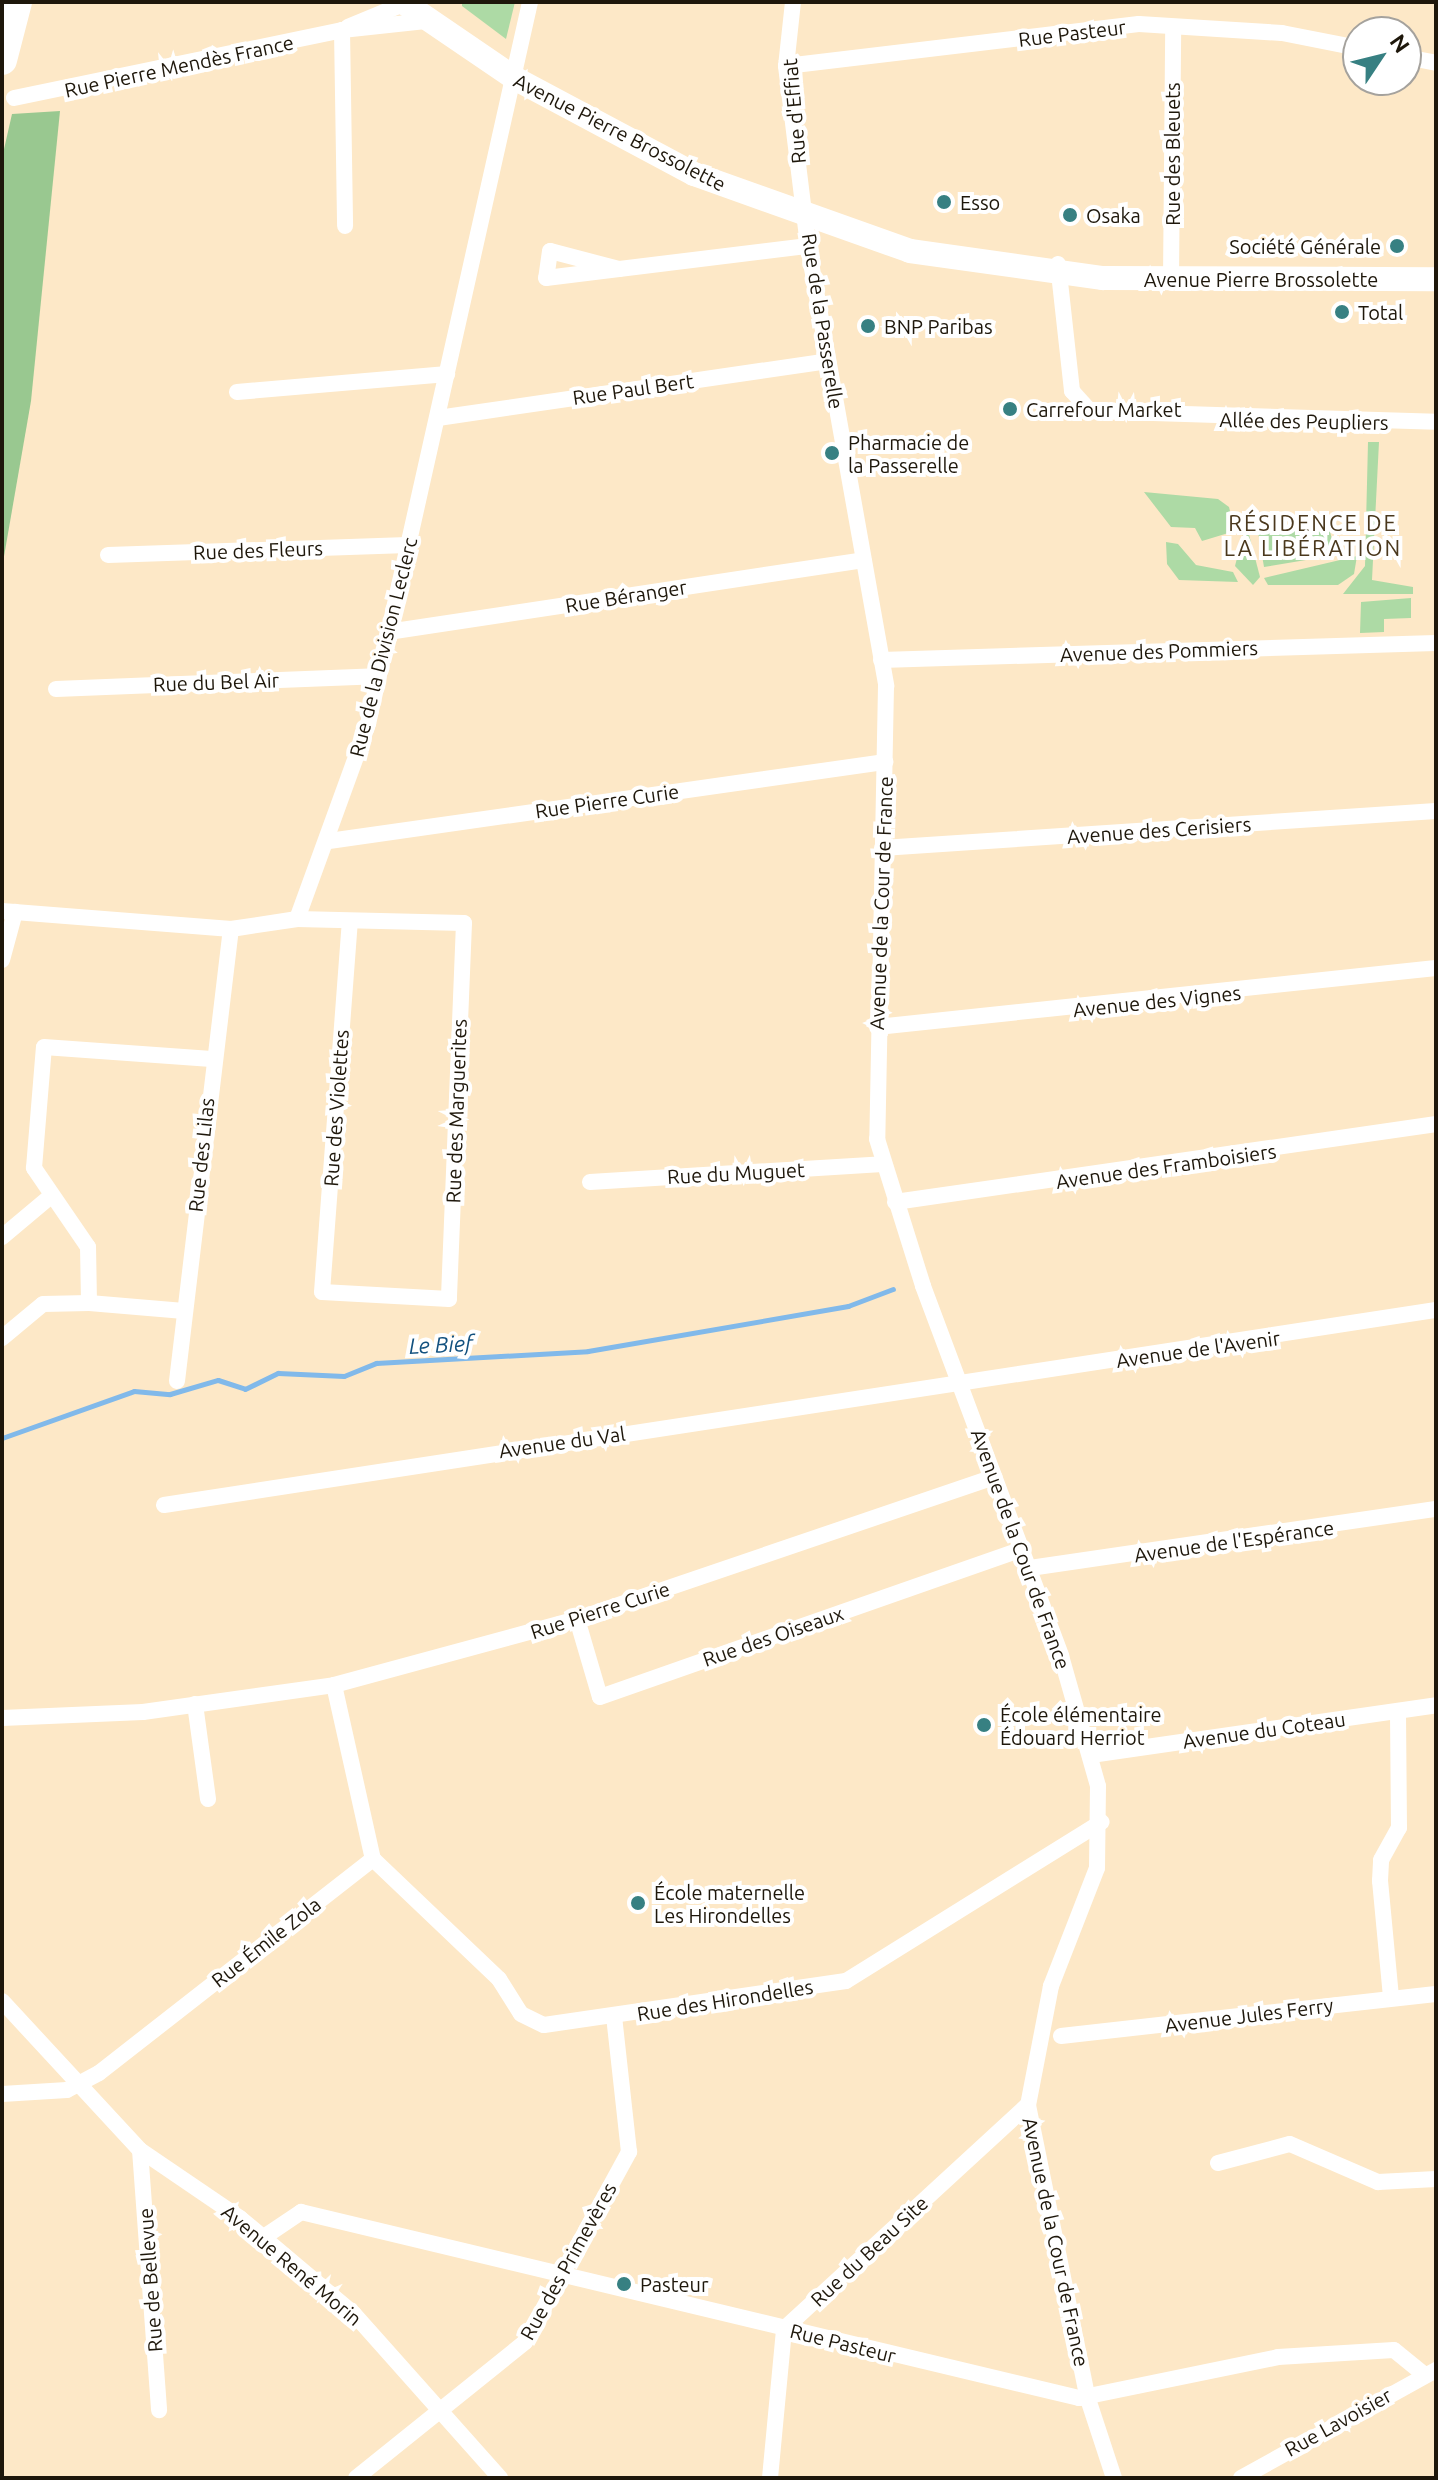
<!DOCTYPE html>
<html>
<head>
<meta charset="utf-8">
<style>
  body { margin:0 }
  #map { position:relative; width:1438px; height:2480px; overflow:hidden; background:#fde8c7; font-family:Ubuntu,sans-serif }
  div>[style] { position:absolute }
  .green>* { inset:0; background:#addaa5 }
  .forest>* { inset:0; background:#99c890 }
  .stream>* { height:5px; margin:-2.5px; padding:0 2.5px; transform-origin:2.5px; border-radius:2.5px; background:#81b9ea }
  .street>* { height:16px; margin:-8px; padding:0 8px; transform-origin:8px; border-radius:8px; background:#fff }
  .secondary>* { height:24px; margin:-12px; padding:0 12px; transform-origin:12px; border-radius:12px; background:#fff }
  .highway>* { height:30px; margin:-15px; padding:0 15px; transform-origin:15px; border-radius:15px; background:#fff }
  .dots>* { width:22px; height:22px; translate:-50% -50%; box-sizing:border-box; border:4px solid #fff; border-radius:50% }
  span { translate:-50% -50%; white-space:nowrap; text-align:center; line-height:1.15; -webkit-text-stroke:8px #fff; paint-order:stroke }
  .street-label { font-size:20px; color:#1e170b }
  .poi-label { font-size:20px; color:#1e170b }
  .left { translate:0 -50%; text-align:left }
  .right { translate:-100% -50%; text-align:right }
  .neighbourhood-label { font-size:22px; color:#4a381d; letter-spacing:2px }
  .water-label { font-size:22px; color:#12517f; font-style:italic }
  .frame { position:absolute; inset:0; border:4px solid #1e170b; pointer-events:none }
  .north { position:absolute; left:1342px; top:16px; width:80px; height:80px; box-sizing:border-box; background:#fff; border:2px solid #a5a29d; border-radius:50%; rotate:55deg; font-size:22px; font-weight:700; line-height:32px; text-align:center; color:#1e170b }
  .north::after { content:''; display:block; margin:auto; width:28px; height:36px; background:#378082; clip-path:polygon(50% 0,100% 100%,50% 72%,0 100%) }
</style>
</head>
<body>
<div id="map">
  <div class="green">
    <div style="clip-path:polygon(462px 2px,515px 2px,506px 39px,462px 6px)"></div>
    <div style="clip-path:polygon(1368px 442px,1379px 442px,1372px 580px,1413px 587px,1413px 594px,1343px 594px,1365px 566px)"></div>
    <div style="clip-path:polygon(1144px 492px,1218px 499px,1229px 507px,1235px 531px,1202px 541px,1195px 528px,1171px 527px)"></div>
    <div style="clip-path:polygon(1272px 519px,1284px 530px,1328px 524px,1336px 555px,1264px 567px,1257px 526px)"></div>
    <div style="clip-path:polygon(1246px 523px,1260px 577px,1253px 585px,1235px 566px)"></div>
    <div style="clip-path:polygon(1166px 542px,1178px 544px,1196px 565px,1233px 572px,1238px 582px,1179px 580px,1167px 564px)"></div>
    <div style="clip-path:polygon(1357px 556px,1354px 574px,1338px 585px,1268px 585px,1264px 578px)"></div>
    <div style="clip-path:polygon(1411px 598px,1411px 618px,1384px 619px,1384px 632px,1360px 633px,1361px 602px)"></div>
  </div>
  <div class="forest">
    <div style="clip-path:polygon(60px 111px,31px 401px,2px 568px,2px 158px,12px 114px)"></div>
  </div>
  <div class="stream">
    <div style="left:2px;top:1438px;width:140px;rotate:-19.6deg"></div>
    <div style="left:134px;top:1391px;width:36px;rotate:5deg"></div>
    <div style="left:170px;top:1394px;width:50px;rotate:-16.3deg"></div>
    <div style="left:218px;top:1380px;width:28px;rotate:18deg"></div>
    <div style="left:245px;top:1389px;width:37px;rotate:-26deg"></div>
    <div style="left:278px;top:1373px;width:66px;rotate:2.6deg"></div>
    <div style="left:344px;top:1376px;width:35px;rotate:-22deg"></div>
    <div style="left:376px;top:1363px;width:212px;rotate:-3.2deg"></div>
    <div style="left:588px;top:1351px;width:264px;rotate:-9.8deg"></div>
    <div style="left:848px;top:1306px;width:48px;rotate:-20.7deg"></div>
  </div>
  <div class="street">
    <div style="left:793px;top:2px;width:64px;rotate:96.2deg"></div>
    <div style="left:786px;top:66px;width:181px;rotate:83deg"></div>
    <div style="left:808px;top:246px;width:447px;rotate:79.9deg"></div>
    <div style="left:886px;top:686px;width:453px;rotate:91.1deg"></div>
    <div style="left:877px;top:1139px;width:154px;rotate:72.6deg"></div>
    <div style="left:923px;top:1286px;width:395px;rotate:69.5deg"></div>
    <div style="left:1061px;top:1656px;width:135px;rotate:74.1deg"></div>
    <div style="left:1098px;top:1786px;width:82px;rotate:90.7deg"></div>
    <div style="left:1097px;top:1868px;width:127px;rotate:111.3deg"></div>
    <div style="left:1051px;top:1986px;width:121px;rotate:100.9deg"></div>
    <div style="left:1028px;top:2105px;width:300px;rotate:78.5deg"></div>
    <div style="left:1088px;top:2399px;width:83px;rotate:71.8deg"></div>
    <div style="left:348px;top:27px;width:65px;rotate:-22.6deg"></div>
    <div style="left:342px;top:30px;width:196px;rotate:89.1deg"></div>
    <div style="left:1406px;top:57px;width:31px;rotate:11deg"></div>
    <div style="left:786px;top:66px;width:355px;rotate:-6.8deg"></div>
    <div style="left:1139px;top:24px;width:143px;rotate:3.6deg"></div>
    <div style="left:1282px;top:33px;width:77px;rotate:11.2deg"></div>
    <div style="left:14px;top:98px;width:335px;rotate:-11.7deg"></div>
    <div style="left:342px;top:30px;width:84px;rotate:-6.1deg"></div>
    <div style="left:1058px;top:264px;width:128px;rotate:83.7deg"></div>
    <div style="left:1072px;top:391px;width:27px;rotate:48deg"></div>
    <div style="left:1090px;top:411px;width:346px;rotate:1.8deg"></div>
    <div style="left:619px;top:269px;width:71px;rotate:-165.4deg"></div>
    <div style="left:550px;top:251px;width:27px;rotate:98deg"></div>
    <div style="left:546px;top:278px;width:264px;rotate:-7deg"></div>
    <div style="left:1171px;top:280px;width:253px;rotate:-89.5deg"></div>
    <div style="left:237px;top:392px;width:211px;rotate:-4.9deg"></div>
    <div style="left:438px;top:418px;width:394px;rotate:-8.3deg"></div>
    <div style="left:108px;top:555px;width:300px;rotate:-1.9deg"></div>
    <div style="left:388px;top:632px;width:481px;rotate:-8.6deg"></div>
    <div style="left:881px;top:660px;width:555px;rotate:-1.75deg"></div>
    <div style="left:56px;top:689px;width:320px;rotate:-2.3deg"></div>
    <div style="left:329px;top:841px;width:562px;rotate:-8.09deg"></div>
    <div style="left:882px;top:848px;width:555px;rotate:-3.82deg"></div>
    <div style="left:2px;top:911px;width:230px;rotate:4.5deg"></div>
    <div style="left:231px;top:929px;width:67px;rotate:-8.6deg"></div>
    <div style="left:297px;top:919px;width:208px;rotate:-70deg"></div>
    <div style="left:368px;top:724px;width:740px;rotate:-77.35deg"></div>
    <div style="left:297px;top:919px;width:167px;rotate:1.4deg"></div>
    <div style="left:464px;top:923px;width:376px;rotate:92.3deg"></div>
    <div style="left:449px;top:1299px;width:127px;rotate:-176.8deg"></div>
    <div style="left:322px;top:1292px;width:370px;rotate:-85.7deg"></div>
    <div style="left:2px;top:960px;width:50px;rotate:-74.8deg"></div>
    <div style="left:877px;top:1027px;width:562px;rotate:-6.03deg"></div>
    <div style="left:590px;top:1182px;width:293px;rotate:-3.5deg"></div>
    <div style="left:895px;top:1202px;width:547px;rotate:-8.2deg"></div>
    <div style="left:2px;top:1237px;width:64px;rotate:-39.9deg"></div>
    <div style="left:184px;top:1311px;width:95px;rotate:-175.2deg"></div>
    <div style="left:89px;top:1303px;width:56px;rotate:-91deg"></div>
    <div style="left:88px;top:1247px;width:96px;rotate:-124.4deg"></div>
    <div style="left:34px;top:1168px;width:121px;rotate:-85.3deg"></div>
    <div style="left:44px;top:1047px;width:168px;rotate:4.1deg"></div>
    <div style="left:2px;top:1338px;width:53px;rotate:-39.7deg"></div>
    <div style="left:43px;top:1304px;width:46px;rotate:-1.2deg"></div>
    <div style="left:177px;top:1381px;width:455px;rotate:-83.2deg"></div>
    <div style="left:164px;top:1505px;width:1287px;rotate:-8.72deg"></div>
    <div style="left:1030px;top:1568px;width:410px;rotate:-8.3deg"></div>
    <div style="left:577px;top:1619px;width:81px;rotate:73.6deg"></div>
    <div style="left:600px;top:1697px;width:447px;rotate:-19.3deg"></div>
    <div style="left:334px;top:1685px;width:178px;rotate:77.4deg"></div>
    <div style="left:195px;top:1704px;width:96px;rotate:82.2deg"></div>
    <div style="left:2px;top:1718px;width:141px;rotate:-2.4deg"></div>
    <div style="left:143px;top:1712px;width:193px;rotate:-8deg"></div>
    <div style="left:334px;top:1685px;width:252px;rotate:-15.2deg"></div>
    <div style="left:577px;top:1619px;width:441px;rotate:-18.8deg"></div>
    <div style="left:1091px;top:1755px;width:349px;rotate:-8.2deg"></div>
    <div style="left:373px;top:1859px;width:174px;rotate:43.6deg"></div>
    <div style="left:499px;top:1979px;width:41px;rotate:57.8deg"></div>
    <div style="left:521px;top:2014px;width:25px;rotate:26deg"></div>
    <div style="left:544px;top:2025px;width:305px;rotate:-8.3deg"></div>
    <div style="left:846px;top:1981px;width:301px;rotate:-31.9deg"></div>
    <div style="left:1391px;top:1997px;width:117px;rotate:-95.4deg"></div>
    <div style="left:1380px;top:1881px;width:21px;rotate:-87deg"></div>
    <div style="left:1381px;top:1860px;width:37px;rotate:-61deg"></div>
    <div style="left:1399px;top:1828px;width:117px;rotate:-90.5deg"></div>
    <div style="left:2px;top:2001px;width:203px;rotate:47.2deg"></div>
    <div style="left:140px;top:2150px;width:121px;rotate:34.2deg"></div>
    <div style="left:240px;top:2218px;width:149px;rotate:40.1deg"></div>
    <div style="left:354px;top:2314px;width:220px;rotate:48.3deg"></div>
    <div style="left:1061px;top:2036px;width:377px;rotate:-6.4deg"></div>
    <div style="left:2px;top:2094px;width:65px;rotate:-3.5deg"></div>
    <div style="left:67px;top:2090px;width:36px;rotate:-28deg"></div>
    <div style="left:99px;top:2073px;width:348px;rotate:-38deg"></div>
    <div style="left:140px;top:2150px;width:261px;rotate:85.8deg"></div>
    <div style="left:1218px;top:2163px;width:74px;rotate:-14.8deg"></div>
    <div style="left:1290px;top:2144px;width:96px;rotate:23.4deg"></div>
    <div style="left:1378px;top:2182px;width:58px;rotate:-3deg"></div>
    <div style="left:264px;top:2237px;width:45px;rotate:-34deg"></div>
    <div style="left:301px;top:2212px;width:800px;rotate:13.45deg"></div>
    <div style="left:1079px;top:2398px;width:203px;rotate:-11.6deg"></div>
    <div style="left:1278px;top:2357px;width:116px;rotate:-3.5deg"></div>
    <div style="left:1394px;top:2350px;width:40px;rotate:39deg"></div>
    <div style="left:356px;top:2478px;width:217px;rotate:-38.8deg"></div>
    <div style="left:525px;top:2342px;width:217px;rotate:-61.3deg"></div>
    <div style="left:629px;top:2152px;width:136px;rotate:-96.3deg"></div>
    <div style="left:770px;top:2478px;width:150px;rotate:-84.6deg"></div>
    <div style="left:784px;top:2329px;width:331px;rotate:-42.6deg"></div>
    <div style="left:1241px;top:2478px;width:223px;rotate:-29deg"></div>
  </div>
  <div class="secondary">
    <div style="left:403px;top:2px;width:137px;rotate:34.3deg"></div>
    <div style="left:516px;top:79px;width:202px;rotate:28.1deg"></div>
    <div style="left:694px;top:174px;width:229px;rotate:19.6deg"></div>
    <div style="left:910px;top:251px;width:195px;rotate:8deg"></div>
    <div style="left:1103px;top:278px;width:333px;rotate:0.2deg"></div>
  </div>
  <div class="highway">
    <div style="left:2px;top:60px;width:60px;rotate:-75.5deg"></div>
  </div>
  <div class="dots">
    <div style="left:944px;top:202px;background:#378082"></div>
    <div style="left:1070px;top:215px;background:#378082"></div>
    <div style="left:1397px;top:246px;background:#378082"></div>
    <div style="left:1342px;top:312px;background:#378082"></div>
    <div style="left:868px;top:326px;background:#378082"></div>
    <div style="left:1010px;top:409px;background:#378082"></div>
    <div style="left:832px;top:453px;background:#378082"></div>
    <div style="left:984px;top:1725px;background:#378082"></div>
    <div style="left:638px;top:1903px;background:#378082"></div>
    <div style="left:624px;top:2284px;background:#378082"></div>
  </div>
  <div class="street-label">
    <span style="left:1072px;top:33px;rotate:-7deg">Rue Pasteur</span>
    <span style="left:179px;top:66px;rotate:-12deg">Rue Pierre Mendès France</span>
    <span style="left:794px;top:111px;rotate:-95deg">Rue d'Effiat</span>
    <span style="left:620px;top:132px;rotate:27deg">Avenue Pierre Brossolette</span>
    <span style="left:1172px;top:154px;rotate:-90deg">Rue des Bleuets</span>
    <span style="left:1261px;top:279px">Avenue Pierre Brossolette</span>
    <span style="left:823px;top:321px;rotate:81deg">Rue de la Passerelle</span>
    <span style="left:633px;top:389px;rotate:-8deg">Rue Paul Bert</span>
    <span style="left:1304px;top:421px;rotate:1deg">Allée des Peupliers</span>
    <span style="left:258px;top:550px;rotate:-2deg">Rue des Fleurs</span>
    <span style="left:626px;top:596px;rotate:-9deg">Rue Béranger</span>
    <span style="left:383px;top:647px;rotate:-76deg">Rue de la Division Leclerc</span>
    <span style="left:1159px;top:651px;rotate:-2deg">Avenue des Pommiers</span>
    <span style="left:216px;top:682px;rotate:-2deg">Rue du Bel Air</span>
    <span style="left:607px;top:801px;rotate:-8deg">Rue Pierre Curie</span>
    <span style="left:1159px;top:830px;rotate:-4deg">Avenue des Cerisiers</span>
    <span style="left:881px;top:903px;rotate:-88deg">Avenue de la Cour de France</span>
    <span style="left:1157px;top:1001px;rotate:-6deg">Avenue des Vignes</span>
    <span style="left:336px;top:1108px;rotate:-86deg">Rue des Violettes</span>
    <span style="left:456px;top:1111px;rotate:-88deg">Rue des Marguerites</span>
    <span style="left:201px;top:1155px;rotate:-84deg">Rue des Lilas</span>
    <span style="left:1166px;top:1166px;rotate:-8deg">Avenue des Framboisiers</span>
    <span style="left:736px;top:1173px;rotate:-3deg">Rue du Muguet</span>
    <span style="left:1198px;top:1349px;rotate:-8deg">Avenue de l'Avenir</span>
    <span style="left:562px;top:1442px;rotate:-8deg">Avenue du Val</span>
    <span style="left:1234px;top:1541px;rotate:-8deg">Avenue de l'Espérance</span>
    <span style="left:1021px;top:1549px;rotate:70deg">Avenue de la Cour de France</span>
    <span style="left:600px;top:1610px;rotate:-18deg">Rue Pierre Curie</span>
    <span style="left:773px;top:1636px;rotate:-19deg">Rue des Oiseaux</span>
    <span style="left:1264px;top:1730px;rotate:-8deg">Avenue du Coteau</span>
    <span style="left:266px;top:1942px;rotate:-38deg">Rue Émile Zola</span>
    <span style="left:725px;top:2000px;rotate:-9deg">Rue des Hirondelles</span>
    <span style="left:1249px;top:2015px;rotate:-7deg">Avenue Jules Ferry</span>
    <span style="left:1056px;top:2242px;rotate:78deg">Avenue de la Cour de France</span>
    <span style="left:869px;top:2251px;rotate:-43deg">Rue du Beau Site</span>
    <span style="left:568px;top:2261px;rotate:-61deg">Rue des Primevères</span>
    <span style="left:292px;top:2265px;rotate:40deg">Avenue René Morin</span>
    <span style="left:150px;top:2280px;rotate:-94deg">Rue de Bellevue</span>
    <span style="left:843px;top:2343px;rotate:14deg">Rue Pasteur</span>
    <span style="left:1338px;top:2422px;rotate:-29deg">Rue Lavoisier</span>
  </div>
  <div class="poi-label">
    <span class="left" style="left:960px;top:202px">Esso</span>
    <span class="left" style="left:1086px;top:215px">Osaka</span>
    <span class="right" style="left:1381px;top:246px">Société Générale</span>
    <span class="left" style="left:1358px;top:312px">Total</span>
    <span class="left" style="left:884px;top:326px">BNP Paribas</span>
    <span class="left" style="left:1026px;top:409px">Carrefour Market</span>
    <span class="left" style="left:848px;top:454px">Pharmacie de<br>la Passerelle</span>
    <span class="left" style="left:1000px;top:1726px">École élémentaire<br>Édouard Herriot</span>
    <span class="left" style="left:654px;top:1904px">École maternelle<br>Les Hirondelles</span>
    <span class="left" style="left:640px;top:2284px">Pasteur</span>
  </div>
  <div class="neighbourhood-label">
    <span style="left:1313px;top:535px">RÉSIDENCE DE<br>LA LIBÉRATION</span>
  </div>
  <div class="water-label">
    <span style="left:441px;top:1344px;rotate:-3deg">Le Bief</span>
  </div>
  <div class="frame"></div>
  <div class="north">N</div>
</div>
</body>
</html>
